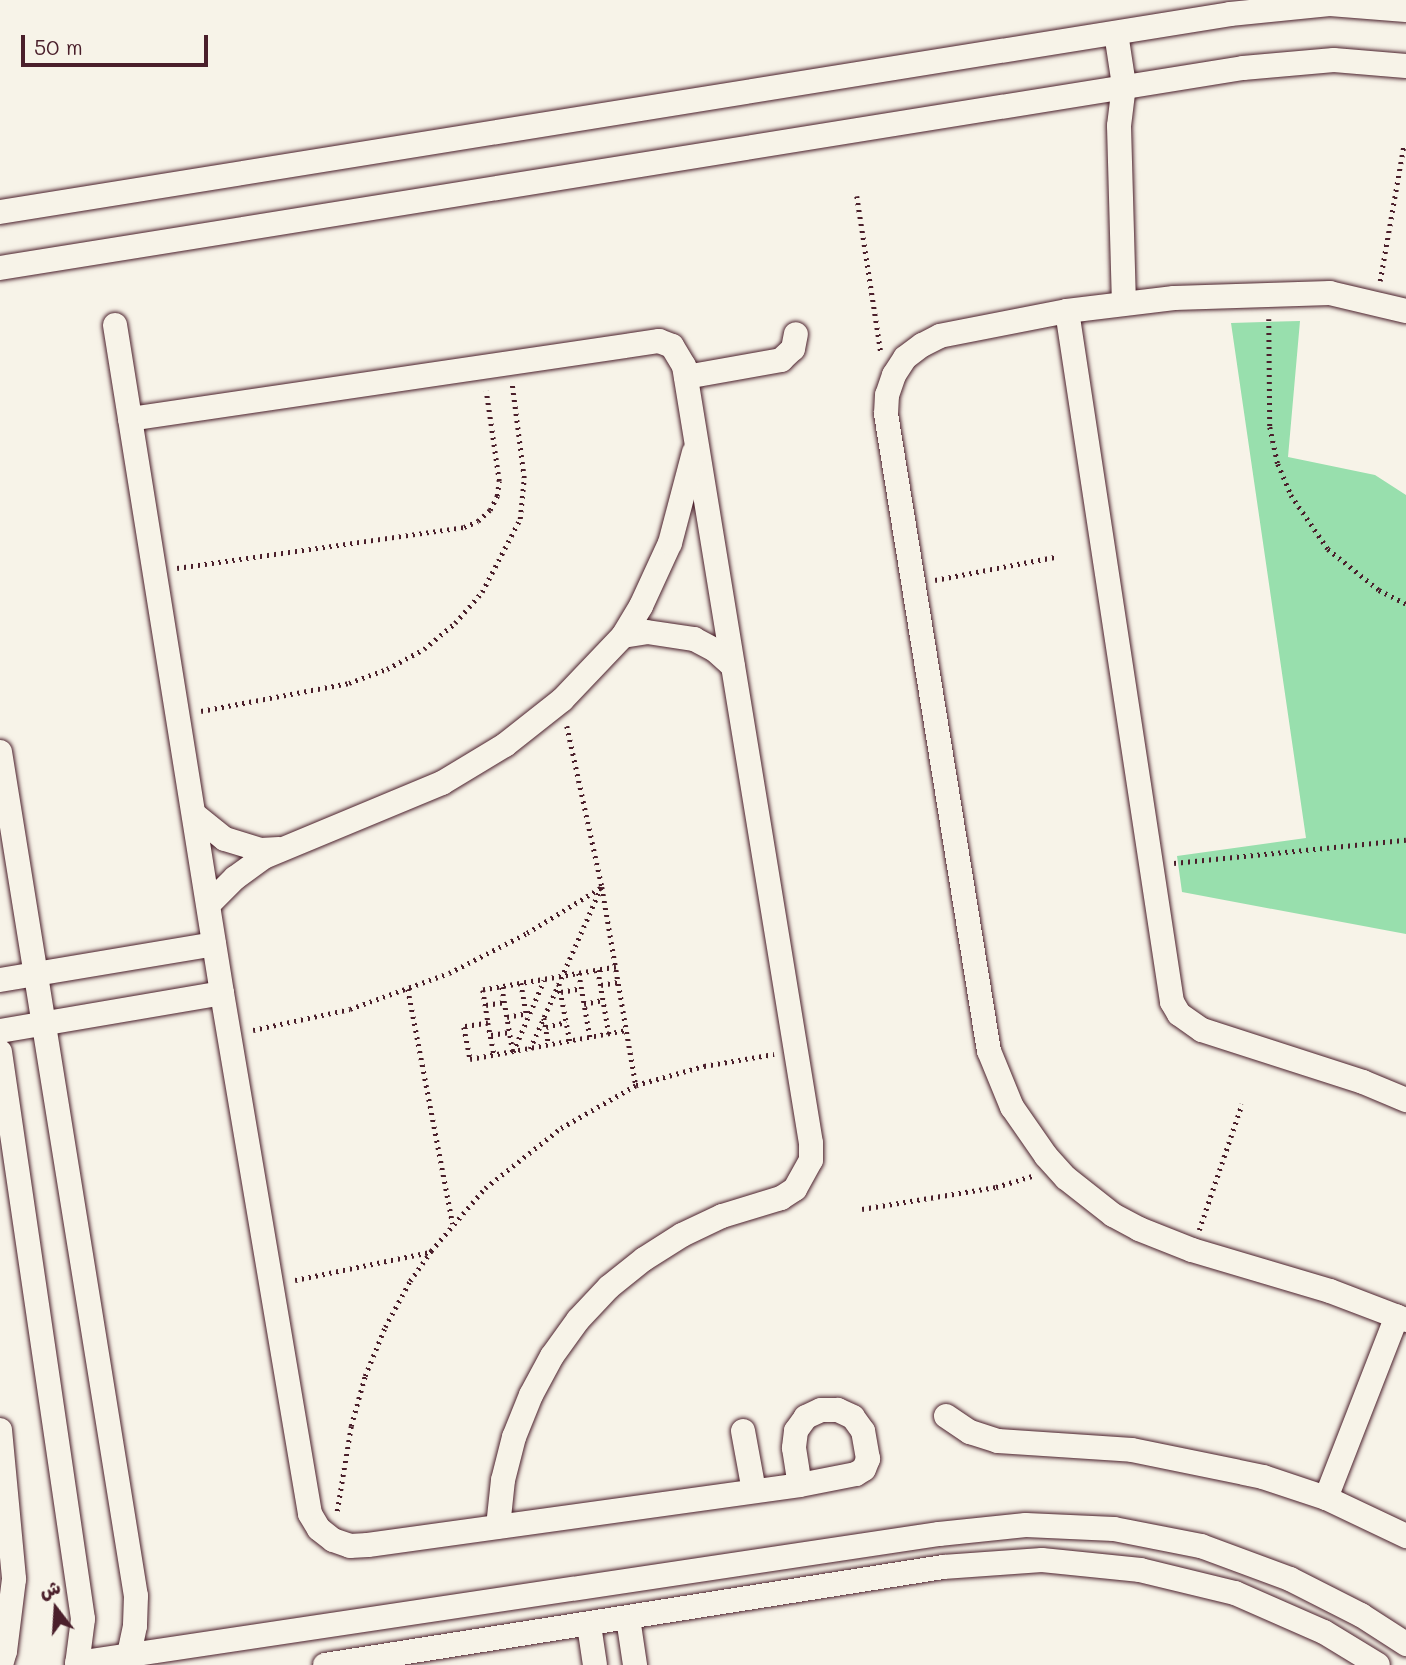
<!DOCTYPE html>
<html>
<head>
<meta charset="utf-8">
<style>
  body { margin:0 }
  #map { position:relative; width:1406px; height:1665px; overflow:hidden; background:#f7f3e8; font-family:Mali,"Playpen Sans Arabic",sans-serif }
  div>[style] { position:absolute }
  .green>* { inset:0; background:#98dfad }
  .path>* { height:4.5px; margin-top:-2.25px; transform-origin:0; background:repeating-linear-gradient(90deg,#4a1f2b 0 2px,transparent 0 7px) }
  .roads { filter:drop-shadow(0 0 2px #4a1f2b) drop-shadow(0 0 2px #4a1f2b) }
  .minor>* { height:24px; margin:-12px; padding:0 12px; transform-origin:12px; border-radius:12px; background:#f7f3e8 }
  span { translate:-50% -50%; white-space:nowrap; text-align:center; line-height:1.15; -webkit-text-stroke:7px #f7f3e8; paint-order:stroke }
  .north { position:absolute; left:21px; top:1574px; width:70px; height:70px; -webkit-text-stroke:5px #f7f3e8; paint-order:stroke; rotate:343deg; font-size:19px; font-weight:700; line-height:28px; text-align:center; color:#4a1f2b }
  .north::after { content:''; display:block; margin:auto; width:24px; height:32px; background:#4a1f2b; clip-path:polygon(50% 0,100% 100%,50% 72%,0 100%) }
  .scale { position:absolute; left:21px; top:35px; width:187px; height:32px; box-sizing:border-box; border:4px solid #4a1f2b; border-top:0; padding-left:9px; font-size:21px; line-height:24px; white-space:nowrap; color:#4a1f2b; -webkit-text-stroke:5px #f7f3e8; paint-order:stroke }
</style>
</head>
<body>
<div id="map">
  <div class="green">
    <div style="clip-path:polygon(1300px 321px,1288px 457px,1375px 475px,1406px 495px,1406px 934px,1182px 892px,1177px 856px,1306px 838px,1231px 323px)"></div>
  </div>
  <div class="path">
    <div style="left:857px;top:196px;width:159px;rotate:81.3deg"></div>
    <div style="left:1380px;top:281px;width:139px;rotate:-80.1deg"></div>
    <div style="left:1269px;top:319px;width:108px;rotate:89.5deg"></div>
    <div style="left:1270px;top:427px;width:38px;rotate:78deg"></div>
    <div style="left:1278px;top:464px;width:34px;rotate:67deg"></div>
    <div style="left:1291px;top:495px;width:65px;rotate:55.6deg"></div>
    <div style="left:1328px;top:549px;width:65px;rotate:38.8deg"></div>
    <div style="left:1379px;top:590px;width:30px;rotate:27deg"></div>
    <div style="left:177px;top:568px;width:290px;rotate:-8.1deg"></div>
    <div style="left:464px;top:527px;width:15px;rotate:-23deg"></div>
    <div style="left:478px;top:521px;width:16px;rotate:-43deg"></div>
    <div style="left:490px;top:510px;width:16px;rotate:-63deg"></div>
    <div style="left:497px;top:496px;width:15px;rotate:-82deg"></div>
    <div style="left:499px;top:481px;width:91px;rotate:-98.2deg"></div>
    <div style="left:935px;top:580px;width:122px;rotate:-10.9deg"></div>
    <div style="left:201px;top:711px;width:151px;rotate:-10.7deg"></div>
    <div style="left:349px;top:683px;width:40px;rotate:-20.2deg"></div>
    <div style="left:387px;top:669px;width:42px;rotate:-28.4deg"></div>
    <div style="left:424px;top:649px;width:40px;rotate:-40deg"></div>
    <div style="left:455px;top:623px;width:41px;rotate:-48.9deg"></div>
    <div style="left:482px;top:592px;width:82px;rotate:-62.5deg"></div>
    <div style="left:520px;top:519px;width:41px;rotate:-84.4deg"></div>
    <div style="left:524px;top:478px;width:95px;rotate:-97.3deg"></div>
    <div style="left:567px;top:726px;width:165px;rotate:77.7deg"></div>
    <div style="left:602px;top:887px;width:201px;rotate:80.3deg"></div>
    <div style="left:1174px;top:863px;width:233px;rotate:-5.7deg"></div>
    <div style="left:616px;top:967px;width:135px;rotate:170.2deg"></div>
    <div style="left:483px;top:990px;width:33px;rotate:81deg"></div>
    <div style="left:488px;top:1023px;width:24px;rotate:171deg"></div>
    <div style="left:464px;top:1027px;width:33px;rotate:79deg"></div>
    <div style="left:470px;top:1059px;width:160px;rotate:-10.5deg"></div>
    <div style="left:598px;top:970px;width:65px;rotate:80.2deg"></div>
    <div style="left:579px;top:973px;width:65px;rotate:80.2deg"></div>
    <div style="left:521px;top:983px;width:35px;rotate:80deg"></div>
    <div style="left:559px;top:984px;width:58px;rotate:79.1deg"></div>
    <div style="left:601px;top:985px;width:17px;rotate:-10deg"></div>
    <div style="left:502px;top:987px;width:66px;rotate:80.4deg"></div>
    <div style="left:513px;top:1052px;width:78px;rotate:-66.7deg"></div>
    <div style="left:408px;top:989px;width:239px;rotate:79.2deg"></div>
    <div style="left:561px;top:992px;width:20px;rotate:-11deg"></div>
    <div style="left:584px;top:1004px;width:19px;rotate:-12deg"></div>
    <div style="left:486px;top:1005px;width:19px;rotate:-9deg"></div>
    <div style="left:507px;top:1017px;width:20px;rotate:-11deg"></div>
    <div style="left:544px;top:1018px;width:27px;rotate:80deg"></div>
    <div style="left:488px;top:1023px;width:33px;rotate:79deg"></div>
    <div style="left:546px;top:1027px;width:21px;rotate:-14deg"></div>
    <div style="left:253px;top:1030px;width:99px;rotate:-12.2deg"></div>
    <div style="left:350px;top:1009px;width:105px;rotate:-20deg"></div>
    <div style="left:449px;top:973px;width:88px;rotate:-27.1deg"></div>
    <div style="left:527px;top:933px;width:88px;rotate:-31.5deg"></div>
    <div style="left:491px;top:1035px;width:19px;rotate:-9deg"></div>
    <div style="left:530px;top:1049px;width:177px;rotate:-66.3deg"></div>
    <div style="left:862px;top:1209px;width:136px;rotate:-9.3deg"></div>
    <div style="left:996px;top:1187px;width:39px;rotate:-17deg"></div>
    <div style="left:1199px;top:1230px;width:133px;rotate:-71.2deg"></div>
    <div style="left:295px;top:1280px;width:138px;rotate:-11.7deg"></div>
    <div style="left:337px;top:1511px;width:86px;rotate:-80.6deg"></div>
    <div style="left:351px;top:1426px;width:52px;rotate:-74.4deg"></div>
    <div style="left:365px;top:1376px;width:53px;rotate:-67.8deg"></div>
    <div style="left:385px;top:1327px;width:52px;rotate:-61.5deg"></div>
    <div style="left:410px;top:1281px;width:37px;rotate:-55deg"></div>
    <div style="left:431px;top:1251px;width:83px;rotate:-49.4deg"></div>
    <div style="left:485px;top:1188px;width:97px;rotate:-38.3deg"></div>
    <div style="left:561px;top:1128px;width:86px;rotate:-29.8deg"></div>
    <div style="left:636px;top:1085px;width:71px;rotate:-15.6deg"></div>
    <div style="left:704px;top:1066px;width:71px;rotate:-9.7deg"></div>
  </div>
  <div class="roads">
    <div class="minor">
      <div style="left:1116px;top:33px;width:53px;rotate:81.3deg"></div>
      <div style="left:1124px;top:85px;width:41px;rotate:97deg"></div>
      <div style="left:1119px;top:126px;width:176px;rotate:88.4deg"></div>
      <div style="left:0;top:212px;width:1246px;rotate:-9.14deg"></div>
      <div style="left:1230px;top:14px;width:100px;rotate:-5.7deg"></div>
      <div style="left:1330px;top:4px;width:76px;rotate:4.5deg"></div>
      <div style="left:0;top:268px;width:1259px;rotate:-9.14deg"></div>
      <div style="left:1243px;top:68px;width:91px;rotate:-5deg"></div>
      <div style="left:1334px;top:60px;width:72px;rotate:4.8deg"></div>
      <div style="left:1067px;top:311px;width:699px;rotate:81.36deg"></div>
      <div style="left:1172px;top:1002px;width:14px;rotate:60deg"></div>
      <div style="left:1179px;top:1014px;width:28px;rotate:35deg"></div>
      <div style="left:1202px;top:1030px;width:169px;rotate:17.9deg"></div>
      <div style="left:1363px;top:1082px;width:47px;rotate:22.7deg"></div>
      <div style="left:1406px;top:311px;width:78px;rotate:-166.7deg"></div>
      <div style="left:1330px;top:293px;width:156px;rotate:178.2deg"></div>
      <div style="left:1174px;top:298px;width:108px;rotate:173.1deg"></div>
      <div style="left:1067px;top:311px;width:129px;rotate:168.9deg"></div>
      <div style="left:940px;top:336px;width:20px;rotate:153deg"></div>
      <div style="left:922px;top:345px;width:21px;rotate:143deg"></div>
      <div style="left:905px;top:358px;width:20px;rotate:123deg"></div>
      <div style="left:894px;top:375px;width:21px;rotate:109deg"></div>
      <div style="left:887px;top:395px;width:19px;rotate:93deg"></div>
      <div style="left:886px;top:414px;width:645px;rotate:80.82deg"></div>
      <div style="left:989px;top:1051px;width:61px;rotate:67.7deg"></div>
      <div style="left:1012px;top:1107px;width:60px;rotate:55.2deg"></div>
      <div style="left:1046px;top:1156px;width:30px;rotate:48deg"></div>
      <div style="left:1066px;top:1178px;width:60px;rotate:38.2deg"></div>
      <div style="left:1113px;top:1215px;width:30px;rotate:28deg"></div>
      <div style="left:1139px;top:1229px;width:57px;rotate:21.6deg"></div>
      <div style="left:1192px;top:1250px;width:144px;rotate:16.5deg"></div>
      <div style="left:1330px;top:1291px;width:81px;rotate:20.9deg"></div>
      <div style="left:115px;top:325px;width:677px;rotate:80.9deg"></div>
      <div style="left:222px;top:993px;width:528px;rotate:80.41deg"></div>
      <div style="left:310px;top:1514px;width:17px;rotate:59deg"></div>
      <div style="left:319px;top:1529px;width:18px;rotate:38deg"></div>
      <div style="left:333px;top:1540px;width:18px;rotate:19deg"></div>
      <div style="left:350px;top:1546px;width:18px;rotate:-3deg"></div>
      <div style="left:368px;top:1545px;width:436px;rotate:-7.9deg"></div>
      <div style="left:800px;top:1485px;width:57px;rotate:-11.1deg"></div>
      <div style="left:856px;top:1474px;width:9px;rotate:-32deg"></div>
      <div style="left:864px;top:1469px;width:11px;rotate:-68deg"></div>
      <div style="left:868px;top:1459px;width:28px;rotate:-100deg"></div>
      <div style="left:863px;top:1431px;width:17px;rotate:-126deg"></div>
      <div style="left:853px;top:1417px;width:17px;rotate:-155deg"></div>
      <div style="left:838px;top:1410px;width:17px;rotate:180deg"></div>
      <div style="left:821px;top:1410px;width:17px;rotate:155deg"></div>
      <div style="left:806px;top:1417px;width:17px;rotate:126deg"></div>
      <div style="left:796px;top:1431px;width:17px;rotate:97deg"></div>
      <div style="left:794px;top:1448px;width:37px;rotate:81deg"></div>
      <div style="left:686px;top:377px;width:97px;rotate:-10.1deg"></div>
      <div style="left:781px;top:360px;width:16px;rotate:-43deg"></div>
      <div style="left:793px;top:349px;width:15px;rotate:-79deg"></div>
      <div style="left:130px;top:419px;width:535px;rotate:-8.39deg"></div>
      <div style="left:659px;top:341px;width:14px;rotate:21deg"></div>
      <div style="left:672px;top:346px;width:23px;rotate:59deg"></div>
      <div style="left:684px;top:366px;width:787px;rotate:80.72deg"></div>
      <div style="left:811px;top:1143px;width:17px;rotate:90deg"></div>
      <div style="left:811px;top:1160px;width:33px;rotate:119deg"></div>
      <div style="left:795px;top:1189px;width:17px;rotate:147deg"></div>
      <div style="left:781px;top:1198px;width:62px;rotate:163deg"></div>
      <div style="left:722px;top:1216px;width:44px;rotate:154.6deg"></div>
      <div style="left:682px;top:1235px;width:45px;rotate:147.7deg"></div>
      <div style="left:644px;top:1259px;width:45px;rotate:141.3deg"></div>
      <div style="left:609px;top:1287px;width:45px;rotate:133.2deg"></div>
      <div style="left:578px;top:1320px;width:44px;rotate:125.8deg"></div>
      <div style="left:552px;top:1356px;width:44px;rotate:118.3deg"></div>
      <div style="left:531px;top:1395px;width:45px;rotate:112deg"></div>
      <div style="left:514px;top:1437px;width:44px;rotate:104.3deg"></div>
      <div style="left:503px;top:1480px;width:47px;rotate:96.1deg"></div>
      <div style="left:623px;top:636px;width:24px;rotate:-9deg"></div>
      <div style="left:647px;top:632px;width:48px;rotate:8.5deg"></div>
      <div style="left:694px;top:639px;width:24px;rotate:28deg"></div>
      <div style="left:715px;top:650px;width:24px;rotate:42deg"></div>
      <div style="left:0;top:752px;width:855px;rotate:80.85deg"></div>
      <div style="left:136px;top:1596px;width:30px;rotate:92deg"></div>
      <div style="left:135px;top:1626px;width:40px;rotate:102deg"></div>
      <div style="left:195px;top:815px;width:38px;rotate:39deg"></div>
      <div style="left:225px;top:839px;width:38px;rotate:17deg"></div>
      <div style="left:261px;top:850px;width:18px;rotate:-3deg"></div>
      <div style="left:209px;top:904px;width:37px;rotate:-45deg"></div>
      <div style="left:235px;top:878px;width:36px;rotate:-36deg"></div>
      <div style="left:264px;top:857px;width:193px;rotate:-22.6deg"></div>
      <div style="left:442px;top:783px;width:74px;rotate:-31.1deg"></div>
      <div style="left:505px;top:745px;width:73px;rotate:-38.3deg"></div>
      <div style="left:562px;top:700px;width:88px;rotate:-46.4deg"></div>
      <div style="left:623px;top:636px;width:35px;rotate:-59deg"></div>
      <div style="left:641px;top:606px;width:69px;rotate:-65.3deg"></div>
      <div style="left:670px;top:543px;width:94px;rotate:-75.2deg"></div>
      <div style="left:0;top:980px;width:217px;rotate:-9.5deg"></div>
      <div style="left:0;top:1031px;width:225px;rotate:-9.7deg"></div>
      <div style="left:0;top:1052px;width:573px;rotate:81.67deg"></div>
      <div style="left:83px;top:1619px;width:46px;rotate:97.4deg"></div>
      <div style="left:946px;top:1416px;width:29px;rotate:34deg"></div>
      <div style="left:970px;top:1432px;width:29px;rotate:18deg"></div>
      <div style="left:998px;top:1441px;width:134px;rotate:3.8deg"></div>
      <div style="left:1132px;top:1450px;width:134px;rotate:11.6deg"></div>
      <div style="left:1263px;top:1477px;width:66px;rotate:18.4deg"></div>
      <div style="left:1326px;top:1498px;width:89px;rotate:25.4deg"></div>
      <div style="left:0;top:1430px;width:150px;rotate:84.6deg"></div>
      <div style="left:14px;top:1579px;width:73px;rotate:97.1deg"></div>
      <div style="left:5px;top:1651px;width:15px;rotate:106deg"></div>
      <div style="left:743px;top:1431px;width:61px;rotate:79.6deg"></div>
      <div style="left:1326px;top:1498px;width:195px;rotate:-68.7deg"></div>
      <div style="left:628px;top:1618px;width:48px;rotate:81.5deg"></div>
      <div style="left:589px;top:1625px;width:40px;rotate:81.5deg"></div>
      <div style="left:77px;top:1663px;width:872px;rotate:-8.51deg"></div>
      <div style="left:939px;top:1534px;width:87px;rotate:-5.9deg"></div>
      <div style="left:1026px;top:1525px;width:88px;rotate:2.6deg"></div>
      <div style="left:1114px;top:1529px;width:89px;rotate:11.1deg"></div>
      <div style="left:1201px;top:1546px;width:95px;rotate:20.3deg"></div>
      <div style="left:1290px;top:1579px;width:80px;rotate:26.9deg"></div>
      <div style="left:1361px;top:1615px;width:54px;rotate:32.8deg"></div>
      <div style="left:325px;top:1665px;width:626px;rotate:-9.01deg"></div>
      <div style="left:943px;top:1567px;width:99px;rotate:-4deg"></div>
      <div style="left:1042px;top:1560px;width:99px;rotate:5.8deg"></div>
      <div style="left:1140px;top:1570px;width:98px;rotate:13.6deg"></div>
      <div style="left:1235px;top:1593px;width:97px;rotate:23.7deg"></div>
      <div style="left:1324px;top:1632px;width:63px;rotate:31.4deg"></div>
    </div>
  </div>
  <div class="north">ش</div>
  <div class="scale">50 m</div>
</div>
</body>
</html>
